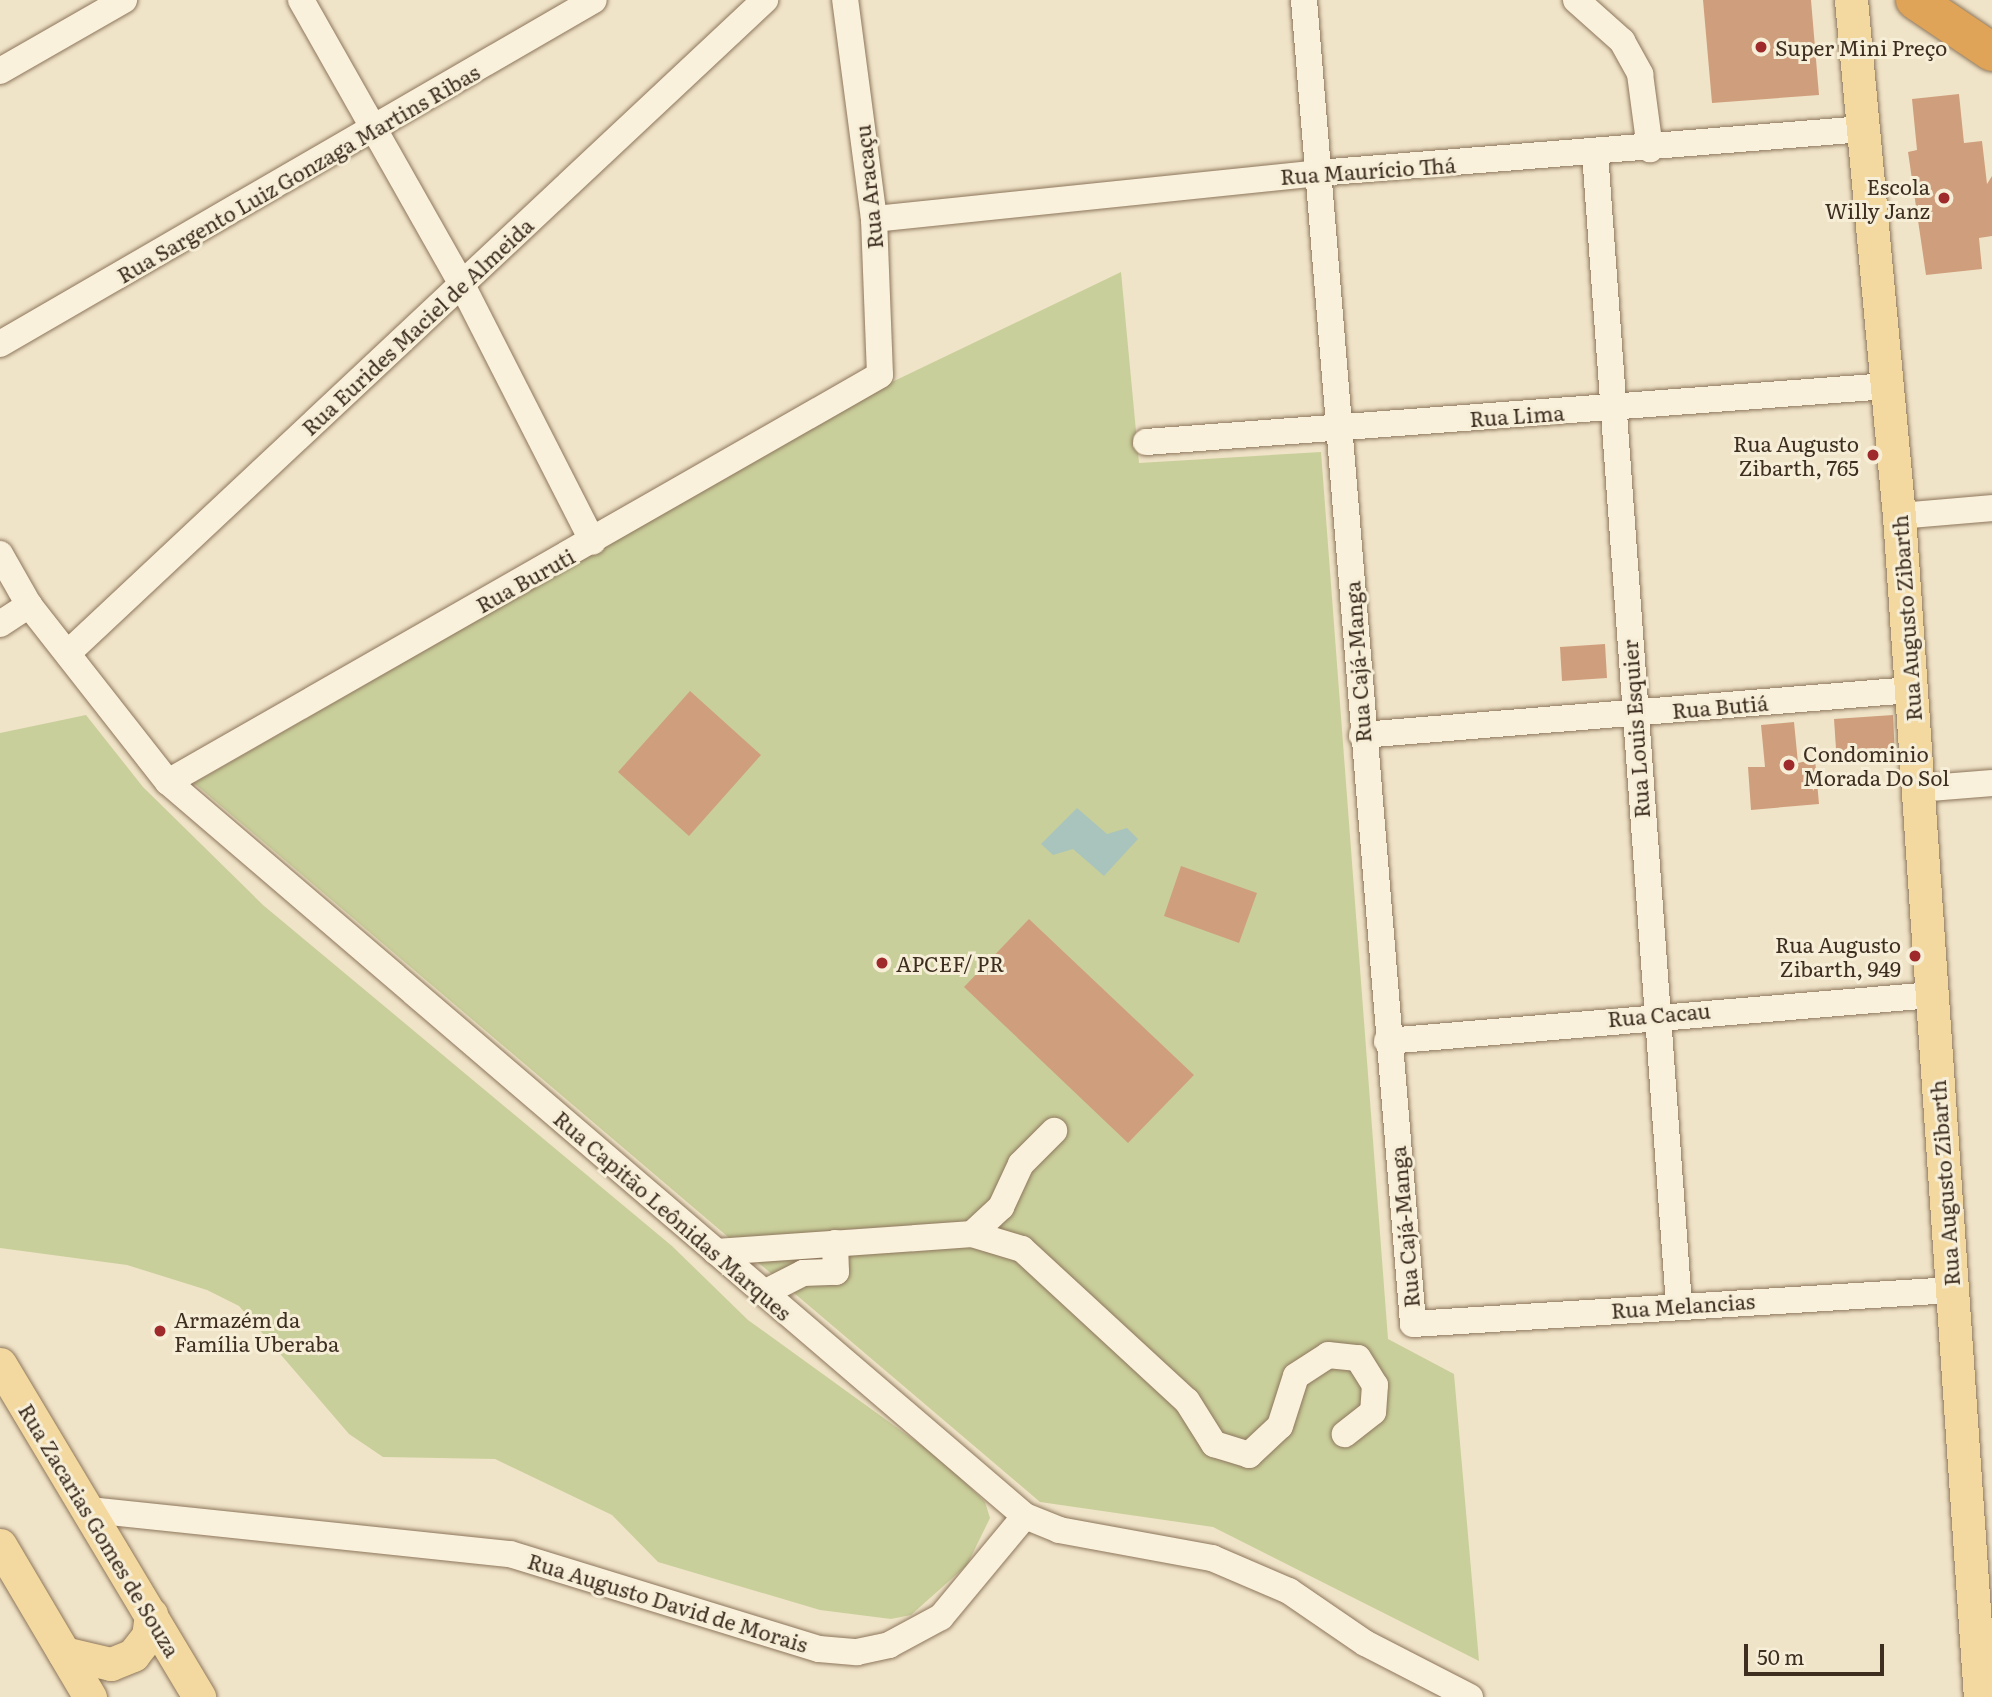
<!DOCTYPE html>
<html>
<head>
<meta charset="utf-8">
<style>
  body { margin:0 }
  #map { position:relative; width:1992px; height:1697px; overflow:hidden; background:#f0e4c8; font-family:Literata,serif }
  div>[style] { position:absolute }
  .green>* { inset:0; background:#c9cf9b }
  .water>* { inset:0; background:#a9c4bc }
  .building>* { inset:0; background:#cf9f7d }
  .roads { filter:drop-shadow(0 0 2px #8d765c) drop-shadow(0 0 2px #8d765c) }
  .minor>* { height:26px; margin:-13px; padding:0 13px; transform-origin:13px; border-radius:13px; background:#faf1dc }
  .major>* { height:33px; margin:-16.5px; padding:0 16.5px; transform-origin:16.5px; border-radius:16.5px; background:#f3d9a0 }
  .highway>* { height:38px; margin:-19px; padding:0 19px; transform-origin:19px; border-radius:19px; background:#e0a458 }
  .dots>* { width:19px; height:19px; translate:-50% -50%; box-sizing:border-box; border:4px solid #f7eed8; border-radius:50% }
  span { translate:-50% -50%; white-space:nowrap; text-align:center; line-height:1.15; -webkit-text-stroke:6px #f7eed8; paint-order:stroke }
  .poi-label { font-size:21px; color:#3d2e20 }
  .left { translate:0 -50%; text-align:left }
  .right { translate:-100% -50%; text-align:right }
  .street-label { font-size:21px; color:#3d2e20 }
  .scale { position:absolute; left:1744px; top:1644px; width:140px; height:32px; box-sizing:border-box; border:4px solid #3d2e20; border-top:0; padding-left:9px; font-size:21px; line-height:24px; white-space:nowrap; color:#3d2e20; -webkit-text-stroke:5px #f7eed8; paint-order:stroke }
</style>
</head>
<body>
<div id="map">
  <div class="green">
    <div style="clip-path:polygon(1121px 272px,1139px 463px,1321px 452px,1388px 1339px,1454px 1374px,1479px 1661px,1213px 1527px,1040px 1502px,194px 783px,892px 382px)"></div>
    <div style="clip-path:polygon(86px 715px,143px 787px,263px 905px,672px 1246px,748px 1320px,943px 1461px,985px 1502px,990px 1518px,967px 1565px,911px 1615px,891px 1619px,820px 1610px,658px 1562px,612px 1515px,495px 1459px,383px 1457px,349px 1434px,239px 1306px,207px 1290px,127px 1265px,0 1248px,0 733px)"></div>
  </div>
  <div class="water">
    <div style="clip-path:polygon(1077px 808px,1107px 834px,1127px 828px,1138px 839px,1104px 876px,1073px 849px,1053px 855px,1041px 844px)"></div>
  </div>
  <div class="building">
    <div style="clip-path:polygon(1703px 0,1811px 0,1819px 95px,1712px 103px)"></div>
    <div style="clip-path:polygon(1959px 94px,1964px 143px,1982px 141px,1987px 184px,1992px 176px,1992px 236px,1979px 238px,1982px 269px,1926px 275px,1908px 152px,1917px 150px,1912px 99px)"></div>
    <div style="clip-path:polygon(1605px 644px,1607px 678px,1562px 681px,1560px 647px)"></div>
    <div style="clip-path:polygon(690px 691px,761px 755px,689px 836px,618px 772px)"></div>
    <div style="clip-path:polygon(1893px 715px,1895px 758px,1837px 764px,1834px 719px)"></div>
    <div style="clip-path:polygon(1794px 722px,1798px 763px,1815px 759px,1819px 804px,1751px 810px,1748px 767px,1765px 767px,1761px 725px)"></div>
    <div style="clip-path:polygon(1181px 866px,1257px 893px,1239px 943px,1164px 916px)"></div>
    <div style="clip-path:polygon(1029px 919px,1194px 1075px,1128px 1143px,964px 987px)"></div>
  </div>
  <div class="roads">
    <div class="minor">
      <div style="left:301px;top:0;width:327px;rotate:60.5deg"></div>
      <div style="left:462px;top:285px;width:288px;rotate:63deg"></div>
      <div style="left:1304px;top:0;width:1328px;rotate:85.29deg"></div>
      <div style="left:1413px;top:1324px;width:540px;rotate:-3.61deg"></div>
      <div style="left:1576px;top:0;width:62px;rotate:41.7deg"></div>
      <div style="left:1622px;top:41px;width:38px;rotate:61deg"></div>
      <div style="left:1640px;top:74px;width:76px;rotate:82.4deg"></div>
      <div style="left:0;top:71px;width:143px;rotate:-29.8deg"></div>
      <div style="left:1595px;top:153px;width:1155px;rotate:85.83deg"></div>
      <div style="left:874px;top:219px;width:446px;rotate:-5.9deg"></div>
      <div style="left:1318px;top:173px;width:548px;rotate:-4.61deg"></div>
      <div style="left:0;top:344px;width:686px;rotate:-30.08deg"></div>
      <div style="left:1146px;top:442px;width:744px;rotate:-4.32deg"></div>
      <div style="left:1899px;top:516px;width:93px;rotate:-4.9deg"></div>
      <div style="left:0;top:554px;width:59px;rotate:60.4deg"></div>
      <div style="left:29px;top:605px;width:225px;rotate:51.9deg"></div>
      <div style="left:168px;top:782px;width:1128px;rotate:40.58deg"></div>
      <div style="left:1025px;top:1516px;width:37px;rotate:22deg"></div>
      <div style="left:1059px;top:1530px;width:156px;rotate:10.4deg"></div>
      <div style="left:1212px;top:1558px;width:84px;rotate:23.2deg"></div>
      <div style="left:1289px;top:1591px;width:92px;rotate:34.4deg"></div>
      <div style="left:1365px;top:1643px;width:118px;rotate:27.2deg"></div>
      <div style="left:0;top:624px;width:35px;rotate:-33deg"></div>
      <div style="left:69px;top:652px;width:954px;rotate:-43.13deg"></div>
      <div style="left:1362px;top:735px;width:551px;rotate:-4.69deg"></div>
      <div style="left:168px;top:782px;width:820px;rotate:-29.75deg"></div>
      <div style="left:880px;top:375px;width:156px;rotate:-92.2deg"></div>
      <div style="left:874px;top:219px;width:221px;rotate:-97.5deg"></div>
      <div style="left:1918px;top:789px;width:74px;rotate:-4.6deg"></div>
      <div style="left:1387px;top:1041px;width:547px;rotate:-4.82deg"></div>
      <div style="left:972px;top:1234px;width:52px;rotate:16.7deg"></div>
      <div style="left:1022px;top:1249px;width:224px;rotate:42.7deg"></div>
      <div style="left:1187px;top:1401px;width:51px;rotate:57.9deg"></div>
      <div style="left:1214px;top:1444px;width:37px;rotate:17deg"></div>
      <div style="left:1249px;top:1455px;width:42px;rotate:-43.1deg"></div>
      <div style="left:1280px;top:1426px;width:52px;rotate:-72.3deg"></div>
      <div style="left:1296px;top:1376px;width:38px;rotate:-33deg"></div>
      <div style="left:1328px;top:1355px;width:30px;rotate:6deg"></div>
      <div style="left:1358px;top:1358px;width:32px;rotate:58deg"></div>
      <div style="left:1375px;top:1385px;width:27px;rotate:94deg"></div>
      <div style="left:1373px;top:1412px;width:36px;rotate:142deg"></div>
      <div style="left:716px;top:1252px;width:257px;rotate:-4deg"></div>
      <div style="left:972px;top:1234px;width:40px;rotate:-43deg"></div>
      <div style="left:1001px;top:1207px;width:47px;rotate:-65.1deg"></div>
      <div style="left:1021px;top:1164px;width:47px;rotate:-45deg"></div>
      <div style="left:764px;top:1293px;width:44px;rotate:-27.1deg"></div>
      <div style="left:803px;top:1273px;width:33px;rotate:-2deg"></div>
      <div style="left:836px;top:1272px;width:29px;rotate:-92deg"></div>
      <div style="left:90px;top:1510px;width:422px;rotate:6deg"></div>
      <div style="left:510px;top:1554px;width:323px;rotate:17.1deg"></div>
      <div style="left:819px;top:1649px;width:38px;rotate:5deg"></div>
      <div style="left:857px;top:1652px;width:33px;rotate:-12deg"></div>
      <div style="left:889px;top:1645px;width:59px;rotate:-28.3deg"></div>
      <div style="left:941px;top:1617px;width:131px;rotate:-50.3deg"></div>
    </div>
    <div class="major">
      <div style="left:1851px;top:0;width:518px;rotate:84.69deg"></div>
      <div style="left:1899px;top:516px;width:1184px;rotate:86.08deg"></div>
      <div style="left:0;top:1364px;width:388px;rotate:59.1deg"></div>
      <div style="left:0;top:1545px;width:177px;rotate:59.4deg"></div>
      <div style="left:64px;top:1653px;width:48px;rotate:13.2deg"></div>
      <div style="left:111px;top:1664px;width:24px;rotate:-22deg"></div>
      <div style="left:133px;top:1655px;width:24px;rotate:-52deg"></div>
      <div style="left:148px;top:1636px;width:22px;rotate:-82deg"></div>
    </div>
    <div class="highway">
      <div style="left:1915px;top:0;width:93px;rotate:34deg"></div>
    </div>
  </div>
  <div class="dots">
    <div style="left:1761px;top:47px;background:#9e2a2b"></div>
    <div style="left:1944px;top:198px;background:#9e2a2b"></div>
    <div style="left:1873px;top:455px;background:#9e2a2b"></div>
    <div style="left:1789px;top:765px;background:#9e2a2b"></div>
    <div style="left:1915px;top:956px;background:#9e2a2b"></div>
    <div style="left:882px;top:963px;background:#9e2a2b"></div>
    <div style="left:160px;top:1331px;background:#9e2a2b"></div>
  </div>
  <div class="poi-label">
    <span class="left" style="left:1775px;top:47px">Super Mini Preço</span>
    <span class="right" style="left:1930px;top:198px">Escola<br>Willy Janz</span>
    <span class="right" style="left:1859px;top:455px">Rua Augusto<br>Zibarth, 765</span>
    <span class="left" style="left:1803px;top:765px">Condominio<br>Morada Do Sol</span>
    <span class="right" style="left:1901px;top:956px">Rua Augusto<br>Zibarth, 949</span>
    <span class="left" style="left:896px;top:963px">APCEF/ PR</span>
    <span class="left" style="left:174px;top:1331px">Armazém da<br>Família Uberaba</span>
  </div>
  <div class="street-label">
    <span style="left:1368px;top:170px;rotate:-4deg">Rua Maurício Thá</span>
    <span style="left:298px;top:173px;rotate:-30deg">Rua Sargento Luiz Gonzaga Martins Ribas</span>
    <span style="left:868px;top:187px;rotate:-96deg">Rua Aracaçu</span>
    <span style="left:417px;top:326px;rotate:-43deg">Rua Eurides Maciel de Almeida</span>
    <span style="left:1517px;top:415px;rotate:-4deg">Rua Lima</span>
    <span style="left:525px;top:580px;rotate:-29deg">Rua Buruti</span>
    <span style="left:1906px;top:618px;rotate:-94deg">Rua Augusto Zibarth</span>
    <span style="left:1357px;top:662px;rotate:-94deg">Rua Cajá-Manga</span>
    <span style="left:1720px;top:706px;rotate:-5deg">Rua Butiá</span>
    <span style="left:1635px;top:729px;rotate:-94deg">Rua Louis Esquier</span>
    <span style="left:1659px;top:1014px;rotate:-5deg">Rua Cacau</span>
    <span style="left:1944px;top:1183px;rotate:-94deg">Rua Augusto Zibarth</span>
    <span style="left:673px;top:1215px;rotate:41deg">Rua Capitão Leônidas Marques</span>
    <span style="left:1404px;top:1227px;rotate:-95deg">Rua Cajá-Manga</span>
    <span style="left:1683px;top:1305px;rotate:-4deg">Rua Melancias</span>
    <span style="left:100px;top:1530px;rotate:59deg">Rua Zacarias Gomes de Souza</span>
    <span style="left:668px;top:1602px;rotate:17deg">Rua Augusto David de Morais</span>
  </div>
  <div class="scale">50 m</div>
</div>
</body>
</html>
